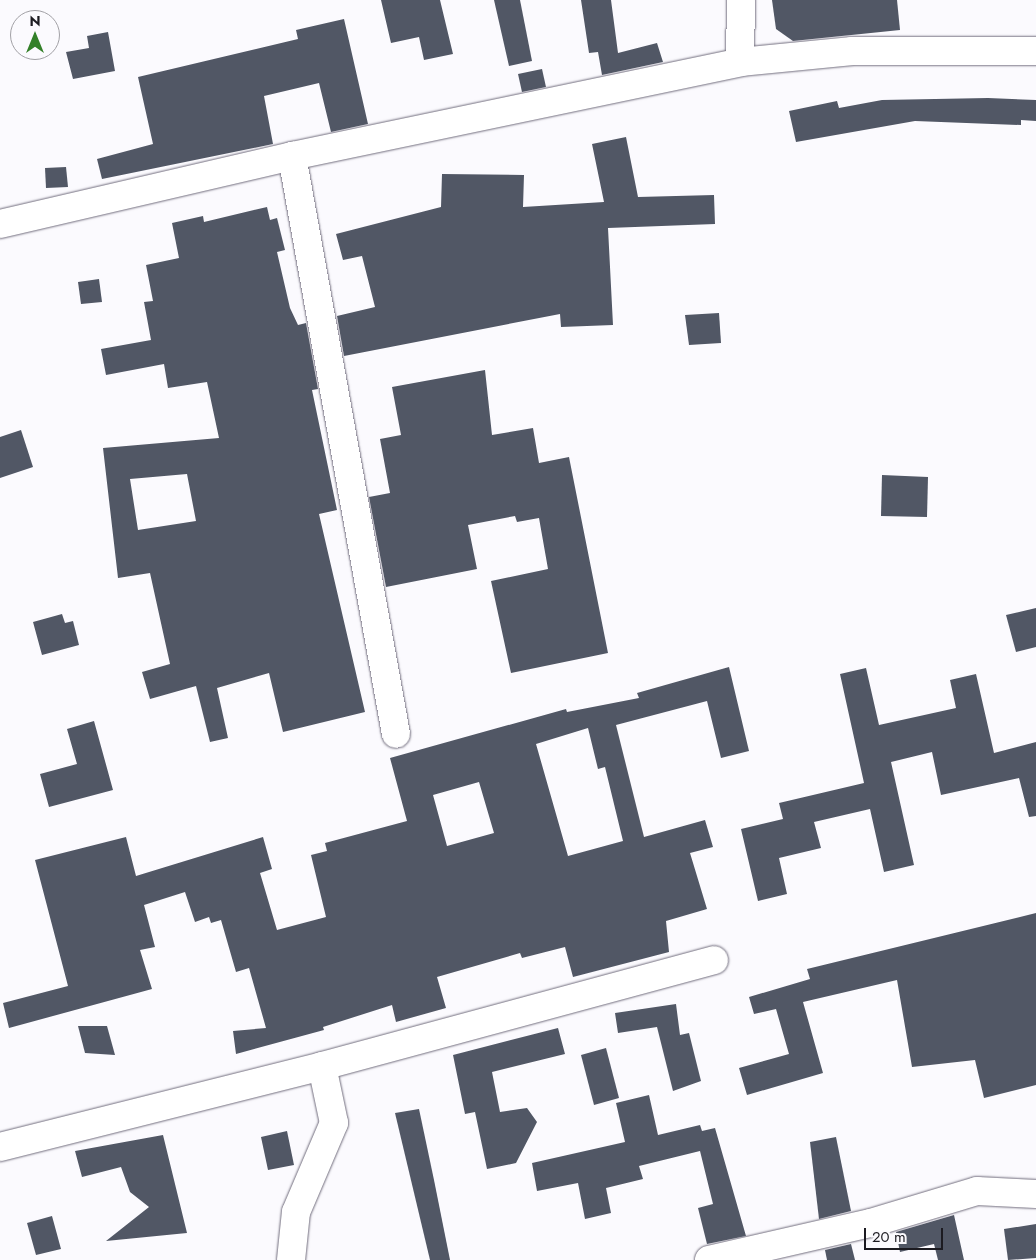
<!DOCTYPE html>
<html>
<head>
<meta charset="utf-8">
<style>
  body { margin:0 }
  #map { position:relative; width:1036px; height:1260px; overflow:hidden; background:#fbfafe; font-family:Jost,sans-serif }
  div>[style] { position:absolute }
  .building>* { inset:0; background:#515765 }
  .roads { filter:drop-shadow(0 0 1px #726e7e) drop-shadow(0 0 1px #726e7e) }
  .street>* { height:28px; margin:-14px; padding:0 14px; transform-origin:14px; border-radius:14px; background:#fff }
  span { translate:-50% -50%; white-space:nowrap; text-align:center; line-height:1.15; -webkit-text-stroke:5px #fbfafe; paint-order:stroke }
  .north { position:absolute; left:10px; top:10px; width:50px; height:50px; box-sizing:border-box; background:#fbfafe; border:1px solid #a2a1a6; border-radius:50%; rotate:0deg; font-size:14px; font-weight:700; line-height:20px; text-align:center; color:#1c1b21 }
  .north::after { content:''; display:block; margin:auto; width:18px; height:22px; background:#338029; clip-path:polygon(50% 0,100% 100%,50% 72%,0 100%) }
  .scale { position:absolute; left:864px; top:1228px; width:79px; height:22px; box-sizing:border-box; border:2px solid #1c1b21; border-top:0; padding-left:6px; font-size:15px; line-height:18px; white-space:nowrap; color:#1c1b21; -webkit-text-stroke:4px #fbfafe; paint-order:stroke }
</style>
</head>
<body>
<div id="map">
  <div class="building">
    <div style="clip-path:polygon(381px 0,440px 0,453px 54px,424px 60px,419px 37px,391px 43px)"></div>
    <div style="clip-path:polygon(494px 0,520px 0,532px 61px,509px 66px)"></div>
    <div style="clip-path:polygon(581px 0,611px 0,618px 53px,657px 43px,663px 62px,602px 75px,598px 52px,589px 53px)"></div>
    <div style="clip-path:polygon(772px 0,897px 0,900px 30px,793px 41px,776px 29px)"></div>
    <div style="clip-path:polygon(344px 19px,368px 124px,331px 132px,319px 83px,264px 96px,273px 144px,102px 179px,97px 159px,153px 144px,138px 77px,298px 39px,296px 30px)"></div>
    <div style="clip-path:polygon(108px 32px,115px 71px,73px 79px,66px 52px,89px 48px,87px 36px)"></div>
    <div style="clip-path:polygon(542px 69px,546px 87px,522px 92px,518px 74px)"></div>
    <div style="clip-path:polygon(988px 98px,1036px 100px,1036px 121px,1021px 120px,1021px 125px,915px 121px,796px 142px,789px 111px,837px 101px,839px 108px,882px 100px)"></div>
    <div style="clip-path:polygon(626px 137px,638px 197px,714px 195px,715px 224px,608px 228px,613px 325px,561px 327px,560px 314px,344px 356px,337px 316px,375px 307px,362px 256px,343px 260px,336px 234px,441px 207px,442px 174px,524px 175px,523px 207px,604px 202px,592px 144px)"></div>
    <div style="clip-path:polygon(66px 167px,68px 187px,46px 188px,45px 168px)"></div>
    <div style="clip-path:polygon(evenodd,267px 207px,270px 220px,277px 218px,285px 250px,277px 252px,290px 308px,298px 325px,306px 323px,318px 389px,312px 390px,337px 510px,319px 514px,365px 712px,283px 732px,269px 673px,217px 688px,228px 738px,210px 742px,196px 686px,150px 699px,142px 672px,170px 664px,150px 573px,118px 578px,103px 448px,219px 438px,207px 382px,168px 388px,164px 364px,106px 375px,101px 349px,151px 340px,144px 302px,153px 301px,146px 265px,179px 258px,172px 223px,203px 216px,204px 222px,267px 207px,187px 474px,196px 521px,138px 530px,130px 479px,187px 474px)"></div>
    <div style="clip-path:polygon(99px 279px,102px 302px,81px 304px,78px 282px)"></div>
    <div style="clip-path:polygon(719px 313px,721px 343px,689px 345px,685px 315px)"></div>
    <div style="clip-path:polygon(485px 370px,492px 435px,533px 428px,539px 463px,569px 457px,608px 653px,511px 673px,491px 581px,548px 569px,539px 518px,517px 522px,515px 516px,468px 525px,477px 569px,386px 587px,369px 497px,390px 493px,380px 439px,401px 435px,392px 387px)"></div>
    <div style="clip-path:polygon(21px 430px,33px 467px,0 478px,0 437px)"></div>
    <div style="clip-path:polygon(882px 475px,928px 477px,927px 517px,881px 516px)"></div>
    <div style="clip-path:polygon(1036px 608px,1036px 647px,1016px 652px,1006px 615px)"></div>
    <div style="clip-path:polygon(62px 614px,65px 623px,73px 621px,79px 645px,42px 655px,33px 622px)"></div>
    <div style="clip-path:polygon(evenodd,729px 667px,749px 751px,721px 758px,707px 701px,616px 725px,644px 837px,705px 820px,713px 847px,690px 853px,707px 909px,666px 921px,669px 952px,573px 977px,565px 947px,522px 958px,520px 953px,437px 977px,446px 1008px,396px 1022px,392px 1005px,323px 1027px,324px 1030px,236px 1054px,233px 1031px,266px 1028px,249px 968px,236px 972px,221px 920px,211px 923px,209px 917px,195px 922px,185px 892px,144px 905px,155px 947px,140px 950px,152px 989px,9px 1028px,3px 1003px,68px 986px,35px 860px,126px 837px,136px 876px,263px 837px,272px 869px,260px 873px,277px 930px,326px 917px,311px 855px,327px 851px,325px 843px,407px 821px,390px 758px,566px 709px,567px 712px,639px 698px,637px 693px,729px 667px,588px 728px,598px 769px,605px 767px,623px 841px,568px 856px,536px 744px,588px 728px,729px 667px,479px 782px,494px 833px,447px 846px,433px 795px,479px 782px)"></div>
    <div style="clip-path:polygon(866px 668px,879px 725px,956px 708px,950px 680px,976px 674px,994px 753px,1036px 742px,1036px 816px,1029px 817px,1019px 778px,941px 795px,932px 752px,891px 762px,914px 865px,884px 872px,870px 809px,814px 822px,821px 848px,779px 858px,787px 894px,758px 901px,741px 829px,783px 819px,779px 803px,864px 783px,840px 674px)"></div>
    <div style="clip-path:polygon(94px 721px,113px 790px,49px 807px,40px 774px,77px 764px,67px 729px)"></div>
    <div style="clip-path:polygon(1036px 913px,1036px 1085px,984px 1098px,975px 1060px,912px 1067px,897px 980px,803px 1002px,823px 1073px,747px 1095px,739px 1068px,789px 1054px,776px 1009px,754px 1014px,749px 997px,810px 979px,807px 969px)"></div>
    <div style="clip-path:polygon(676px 1004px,680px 1035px,689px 1033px,701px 1081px,673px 1091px,657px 1027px,618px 1033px,615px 1013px)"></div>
    <div style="clip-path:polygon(78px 1026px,107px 1026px,115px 1055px,85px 1053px)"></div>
    <div style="clip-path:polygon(558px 1028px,565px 1054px,492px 1072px,500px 1112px,527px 1108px,537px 1122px,516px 1163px,487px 1169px,475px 1112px,465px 1114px,453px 1055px)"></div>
    <div style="clip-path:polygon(606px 1048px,619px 1098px,594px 1105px,581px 1055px)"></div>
    <div style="clip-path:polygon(649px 1095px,658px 1135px,700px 1125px,702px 1131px,715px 1128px,746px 1236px,707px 1244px,698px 1208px,713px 1204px,700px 1151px,639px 1166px,643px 1179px,606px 1188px,611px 1213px,585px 1219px,578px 1183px,537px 1191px,532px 1163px,625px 1142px,616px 1103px)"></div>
    <div style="clip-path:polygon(419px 1109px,434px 1180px,450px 1260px,430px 1260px,395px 1113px)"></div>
    <div style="clip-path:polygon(287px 1131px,294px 1165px,268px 1170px,261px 1137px)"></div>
    <div style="clip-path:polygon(163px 1135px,187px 1233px,106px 1241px,149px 1207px,130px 1192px,121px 1167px,82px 1177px,75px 1151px)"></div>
    <div style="clip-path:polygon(836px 1137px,851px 1211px,819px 1219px,810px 1142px)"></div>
    <div style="clip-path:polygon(954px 1215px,964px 1260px,938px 1260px,934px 1244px,900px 1252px,896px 1232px)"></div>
    <div style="clip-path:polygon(52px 1216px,61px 1249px,36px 1255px,27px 1223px)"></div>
    <div style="clip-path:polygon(1036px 1224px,1036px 1258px,1008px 1260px,1004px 1229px)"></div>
    <div style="clip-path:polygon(851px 1244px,855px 1260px,827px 1260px,825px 1250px)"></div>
  </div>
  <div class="roads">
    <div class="street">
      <div style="left:740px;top:62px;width:62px;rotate:-89.1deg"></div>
      <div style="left:292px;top:156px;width:587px;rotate:79.8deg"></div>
      <div style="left:0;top:224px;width:300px;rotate:-13.1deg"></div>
      <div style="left:292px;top:156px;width:458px;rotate:-11.8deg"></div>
      <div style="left:740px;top:62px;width:113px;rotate:-5.6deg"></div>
      <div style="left:852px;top:51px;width:184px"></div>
      <div style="left:0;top:1147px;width:332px;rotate:-14.1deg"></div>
      <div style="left:322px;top:1066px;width:406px;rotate:-15.1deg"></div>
      <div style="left:291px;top:1260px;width:48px;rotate:-84.1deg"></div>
      <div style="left:296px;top:1212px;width:97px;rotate:-66.9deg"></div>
      <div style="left:334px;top:1123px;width:58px;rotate:-101.9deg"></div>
      <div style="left:709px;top:1260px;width:166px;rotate:-12.9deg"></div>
      <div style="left:871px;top:1223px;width:111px;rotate:-16.8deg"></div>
      <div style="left:977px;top:1191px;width:59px;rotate:2.9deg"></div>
    </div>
  </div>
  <div class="north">N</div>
  <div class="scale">20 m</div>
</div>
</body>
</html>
